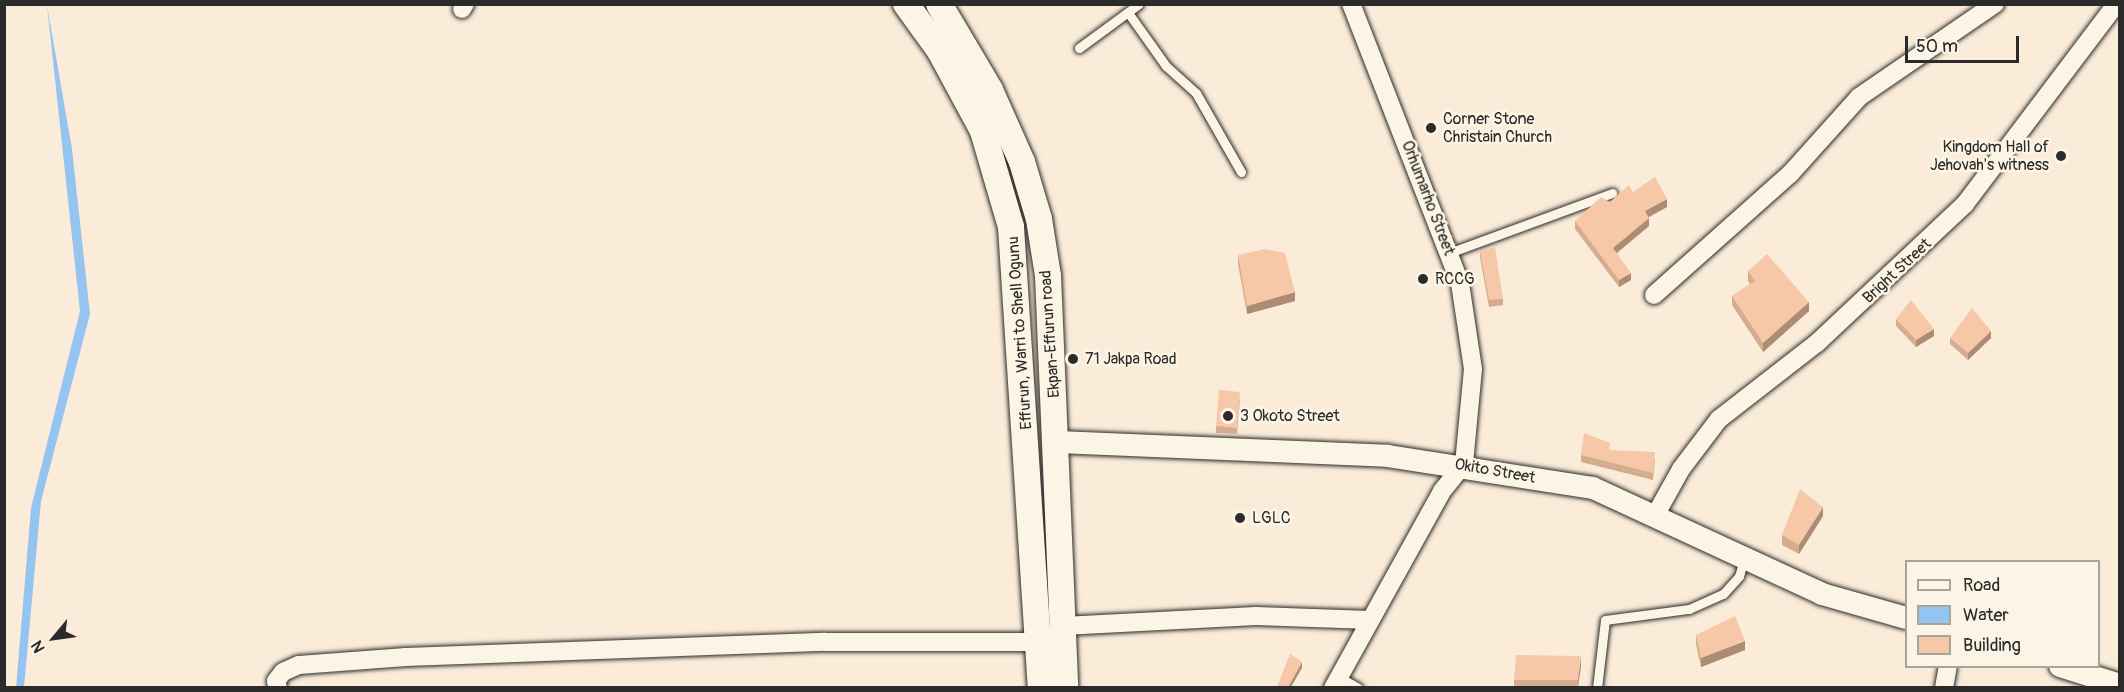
<!DOCTYPE html>
<html>
<head>
<meta charset="utf-8">
<style>
  body { margin:0 }
  #map { position:relative; width:2124px; height:692px; overflow:hidden; background:#fbecd9; font-family:Pangolin,sans-serif }
  div>[style] { position:absolute }
  .water>* { inset:0; background:#95c4f0 }
  .roads { filter:drop-shadow(0 0 2px #2b2b2b) drop-shadow(0 0 2px #2b2b2b) }
  .service>* { height:9px; margin:-4.5px; padding:0 4.5px; transform-origin:4.5px; border-radius:4.5px; background:#fcf5e5 }
  .minor>* { height:18px; margin:-9px; padding:0 9px; transform-origin:9px; border-radius:9px; background:#fcf5e5 }
  .tertiary>* { height:22px; margin:-11px; padding:0 11px; transform-origin:11px; border-radius:11px; background:#fcf5e5 }
  .secondary>* { height:26px; margin:-13px; padding:0 13px; transform-origin:13px; border-radius:13px; background:#fcf5e5 }
  .wall>* { inset:0; background:#d4ac90 }
  .shaded-wall>* { inset:0; background:#ad8c75 }
  .building>* { inset:0; background:#f7c8a7 }
  .dots>* { width:16px; height:16px; translate:-50% -50%; box-sizing:border-box; border:3px solid #fcf5e5; border-radius:50% }
  span { translate:-50% -50%; white-space:nowrap; text-align:center; line-height:1.15; -webkit-text-stroke:5px #fcf5e5; paint-order:stroke }
  .poi-label { font-size:16px; color:#2b2b2b }
  .left { translate:0 -50%; text-align:left }
  .right { translate:-100% -50%; text-align:right }
  .street-label { font-size:16px; color:#2b2b2b }
  .frame { position:absolute; inset:0; border:6px solid #2b2b2b; pointer-events:none }
  .legend { position:absolute; left:1905px; top:560px; width:195px; height:108px; box-sizing:border-box; background:#fcf5e5; border:2px solid #a8a49b; margin:0; padding:8px 10px; list-style:none; font-size:18px; color:#2b2b2b }
  .legend li { display:flex; align-items:center; gap:12px; height:30px }
  .legend b { width:30px; border:2px solid #a8a49b }
  .north { position:absolute; left:24px; top:608px; width:60px; height:60px; -webkit-text-stroke:4px #fcf5e5; paint-order:stroke; rotate:241deg; font-size:16px; font-weight:700; line-height:24px; text-align:center; color:#2b2b2b }
  .north::after { content:''; display:block; margin:auto; width:21px; height:27px; background:#2b2b2b; clip-path:polygon(50% 0,100% 100%,50% 72%,0 100%) }
  .scale { position:absolute; left:1905px; top:36px; width:114px; height:27px; box-sizing:border-box; border:3px solid #2b2b2b; border-top:0; padding-left:8px; font-size:18px; line-height:21px; white-space:nowrap; color:#2b2b2b; -webkit-text-stroke:4px #fcf5e5; paint-order:stroke }
</style>
</head>
<body>
<div id="map">
  <div class="water">
    <div style="clip-path:polygon(47px 5px,72px 149px,90px 314px,41px 501px,24px 687px,16px 688px,31px 508px,80px 311px)"></div>
  </div>
  <div class="roads">
    <div class="service">
      <div style="left:1129px;top:14px;width:64px;rotate:54.6deg"></div>
      <div style="left:1166px;top:66px;width:40px;rotate:42deg"></div>
      <div style="left:1196px;top:93px;width:91px;rotate:60.3deg"></div>
      <div style="left:1079px;top:48px;width:74px;rotate:-36.3deg"></div>
      <div style="left:1449px;top:253px;width:174px;rotate:-20.2deg"></div>
      <div style="left:1339px;top:677px;width:22px;rotate:30deg"></div>
      <div style="left:1597px;top:688px;width:68px;rotate:-83.3deg"></div>
      <div style="left:1605px;top:620px;width:85px;rotate:-7.5deg"></div>
      <div style="left:1689px;top:609px;width:37px;rotate:-24deg"></div>
      <div style="left:1723px;top:594px;width:24px;rotate:-48deg"></div>
      <div style="left:1739px;top:576px;width:17px;rotate:-73deg"></div>
    </div>
    <div class="minor">
      <div style="left:462px;top:9px;width:6px;rotate:-59deg"></div>
      <div style="left:1654px;top:295px;width:182px;rotate:-41.7deg"></div>
      <div style="left:1790px;top:174px;width:103px;rotate:-48.1deg"></div>
      <div style="left:1859px;top:97px;width:165px;rotate:-34.4deg"></div>
      <div style="left:1656px;top:514px;width:51px;rotate:-60.9deg"></div>
      <div style="left:1681px;top:469px;width:63px;rotate:-52.8deg"></div>
      <div style="left:1719px;top:419px;width:124px;rotate:-37.8deg"></div>
      <div style="left:1817px;top:343px;width:203px;rotate:-43.2deg"></div>
      <div style="left:1965px;top:204px;width:251px;rotate:-52.9deg"></div>
      <div style="left:1063px;top:626px;width:193px;rotate:-3deg"></div>
      <div style="left:1256px;top:616px;width:114px;rotate:2deg"></div>
      <div style="left:278px;top:688px;width:7px;rotate:-106deg"></div>
      <div style="left:276px;top:681px;width:11px;rotate:-52deg"></div>
      <div style="left:283px;top:672px;width:17px;rotate:-24deg"></div>
      <div style="left:299px;top:665px;width:107px;rotate:-4.3deg"></div>
      <div style="left:406px;top:657px;width:419px;rotate:-2.1deg"></div>
      <div style="left:825px;top:642px;width:215px"></div>
      <div style="left:1333px;top:688px;width:225px;rotate:-61deg"></div>
      <div style="left:1442px;top:491px;width:35px;rotate:-51deg"></div>
      <div style="left:1464px;top:464px;width:95px;rotate:-84.6deg"></div>
      <div style="left:1473px;top:369px;width:87px;rotate:-98.6deg"></div>
      <div style="left:1460px;top:283px;width:300px;rotate:-111.3deg"></div>
      <div style="left:1944px;top:688px;width:22px;rotate:-80deg"></div>
    </div>
    <div class="tertiary">
      <div style="left:1057px;top:442px;width:331px;rotate:2.4deg"></div>
      <div style="left:1388px;top:456px;width:207px;rotate:8.9deg"></div>
      <div style="left:1593px;top:488px;width:252px;rotate:24.8deg"></div>
      <div style="left:1822px;top:594px;width:87px;rotate:15.9deg"></div>
      <div style="left:2060px;top:666px;width:63px;rotate:17.6deg"></div>
    </div>
    <div class="secondary">
      <div style="left:906px;top:4px;width:58px;rotate:54.1deg"></div>
      <div style="left:940px;top:51px;width:91px;rotate:61.7deg"></div>
      <div style="left:983px;top:131px;width:100px;rotate:73.7deg"></div>
      <div style="left:1011px;top:227px;width:462px;rotate:86.3deg"></div>
      <div style="left:939px;top:4px;width:100px;rotate:59.3deg"></div>
      <div style="left:990px;top:90px;width:79px;rotate:66deg"></div>
      <div style="left:1022px;top:162px;width:59px;rotate:73.4deg"></div>
      <div style="left:1039px;top:219px;width:58px;rotate:81deg"></div>
      <div style="left:1048px;top:276px;width:412px;rotate:87.6deg"></div>
    </div>
  </div>
  <div class="wall">
    <div style="clip-path:polygon(1633px 192px,1667px 207px,1649px 217px,1649px 226px,1617px 253px,1631px 280px,1619px 287px,1575px 229px,1575px 221px)"></div>
    <div style="clip-path:polygon(1480px 251px,1503px 299px,1503px 305px,1489px 307px,1480px 257px)"></div>
    <div style="clip-path:polygon(1238px 255px,1295px 301px,1247px 314px,1238px 264px)"></div>
    <div style="clip-path:polygon(1748px 271px,1809px 311px,1763px 352px,1732px 305px,1732px 296px,1750px 284px,1748px 281px)"></div>
    <div style="clip-path:polygon(1896px 319px,1934px 336px,1916px 347px,1896px 326px)"></div>
    <div style="clip-path:polygon(1950px 338px,1991px 338px,1968px 360px,1950px 344px)"></div>
    <div style="clip-path:polygon(1240px 399px,1237px 434px,1216px 433px,1216px 426px)"></div>
    <div style="clip-path:polygon(1610px 450px,1655px 459px,1653px 480px,1581px 462px,1581px 455px)"></div>
    <div style="clip-path:polygon(1823px 516px,1799px 554px,1782px 545px,1782px 535px)"></div>
    <div style="clip-path:polygon(1696px 635px,1745px 650px,1701px 667px,1696px 644px)"></div>
    <div style="clip-path:polygon(1581px 666px,1578px 687px,1514px 687px,1514px 680px)"></div>
  </div>
  <div class="shaded-wall">
    <div style="clip-path:polygon(1667px 199px,1667px 207px,1645px 219px,1645px 211px)"></div>
    <div style="clip-path:polygon(1649px 218px,1649px 226px,1613px 256px,1613px 248px)"></div>
    <div style="clip-path:polygon(1631px 273px,1631px 280px,1619px 287px,1619px 280px)"></div>
    <div style="clip-path:polygon(1295px 292px,1295px 301px,1247px 314px,1247px 306px)"></div>
    <div style="clip-path:polygon(1809px 302px,1809px 311px,1763px 352px,1763px 343px)"></div>
    <div style="clip-path:polygon(1934px 329px,1934px 336px,1916px 347px,1916px 340px)"></div>
    <div style="clip-path:polygon(1991px 331px,1991px 338px,1968px 360px,1968px 353px)"></div>
    <div style="clip-path:polygon(1823px 507px,1823px 516px,1799px 554px,1799px 545px)"></div>
    <div style="clip-path:polygon(1745px 641px,1745px 650px,1701px 667px,1701px 658px)"></div>
    <div style="clip-path:polygon(1581px 656px,1581px 666px,1578px 687px,1578px 680px)"></div>
    <div style="clip-path:polygon(1302px 662px,1302px 668px,1291px 687px,1288px 687px)"></div>
  </div>
  <div class="building">
    <div style="clip-path:polygon(1655px 177px,1667px 199px,1645px 211px,1649px 218px,1613px 248px,1631px 273px,1619px 280px,1575px 221px,1601px 197px,1610px 202px,1629px 185px,1633px 192px)"></div>
    <div style="clip-path:polygon(1495px 247px,1503px 299px,1489px 300px,1480px 251px)"></div>
    <div style="clip-path:polygon(1264px 249px,1285px 253px,1295px 292px,1247px 306px,1238px 255px)"></div>
    <div style="clip-path:polygon(1767px 254px,1809px 302px,1763px 343px,1732px 296px,1755px 281px,1748px 271px)"></div>
    <div style="clip-path:polygon(1911px 300px,1934px 329px,1916px 340px,1896px 319px)"></div>
    <div style="clip-path:polygon(1972px 308px,1991px 331px,1968px 353px,1950px 338px)"></div>
    <div style="clip-path:polygon(1219px 390px,1240px 392px,1237px 428px,1216px 426px)"></div>
    <div style="clip-path:polygon(1584px 433px,1610px 443px,1609px 450px,1655px 452px,1653px 473px,1581px 455px)"></div>
    <div style="clip-path:polygon(1800px 489px,1823px 507px,1799px 545px,1782px 535px)"></div>
    <div style="clip-path:polygon(1735px 616px,1745px 641px,1701px 658px,1696px 635px)"></div>
    <div style="clip-path:polygon(1290px 654px,1302px 662px,1288px 687px,1277px 687px)"></div>
    <div style="clip-path:polygon(1516px 655px,1581px 656px,1578px 680px,1514px 680px)"></div>
  </div>
  <div class="dots">
    <div style="left:1431px;top:128px;background:#2b2b2b"></div>
    <div style="left:2061px;top:156px;background:#2b2b2b"></div>
    <div style="left:1423px;top:279px;background:#2b2b2b"></div>
    <div style="left:1073px;top:359px;background:#2b2b2b"></div>
    <div style="left:1228px;top:416px;background:#2b2b2b"></div>
    <div style="left:1240px;top:518px;background:#2b2b2b"></div>
  </div>
  <div class="poi-label">
    <span class="left" style="left:1443px;top:128px">Corner Stone<br>Christain Church</span>
    <span class="right" style="left:2049px;top:156px">Kingdom Hall of<br>Jehovah's witness</span>
    <span class="left" style="left:1435px;top:279px">RCCG</span>
    <span class="left" style="left:1085px;top:359px">71 Jakpa Road</span>
    <span class="left" style="left:1240px;top:416px">3 Okoto Street</span>
    <span class="left" style="left:1252px;top:518px">LGLC</span>
  </div>
  <div class="street-label">
    <span style="left:1428px;top:198px;rotate:69deg">Orhumarho Street</span>
    <span style="left:1897px;top:271px;rotate:-43deg">Bright Street</span>
    <span style="left:1020px;top:333px;rotate:-94deg">Effurun, Warri to Shell Ogunu</span>
    <span style="left:1050px;top:334px;rotate:-94deg">Ekpan-Effurun road</span>
    <span style="left:1495px;top:471px;rotate:10deg">Okito Street</span>
  </div>
  <div class="frame"></div>
  <ul class="legend">
  <li><b style="height:8px;background:#fcf5e5"></b>Road</li>
  <li><b style="height:16px;background:#95c4f0"></b>Water</li>
  <li><b style="height:16px;background:#f7c8a7"></b>Building</li>
  </ul>
  <div class="north">N</div>
  <div class="scale">50 m</div>
</div>
</body>
</html>
